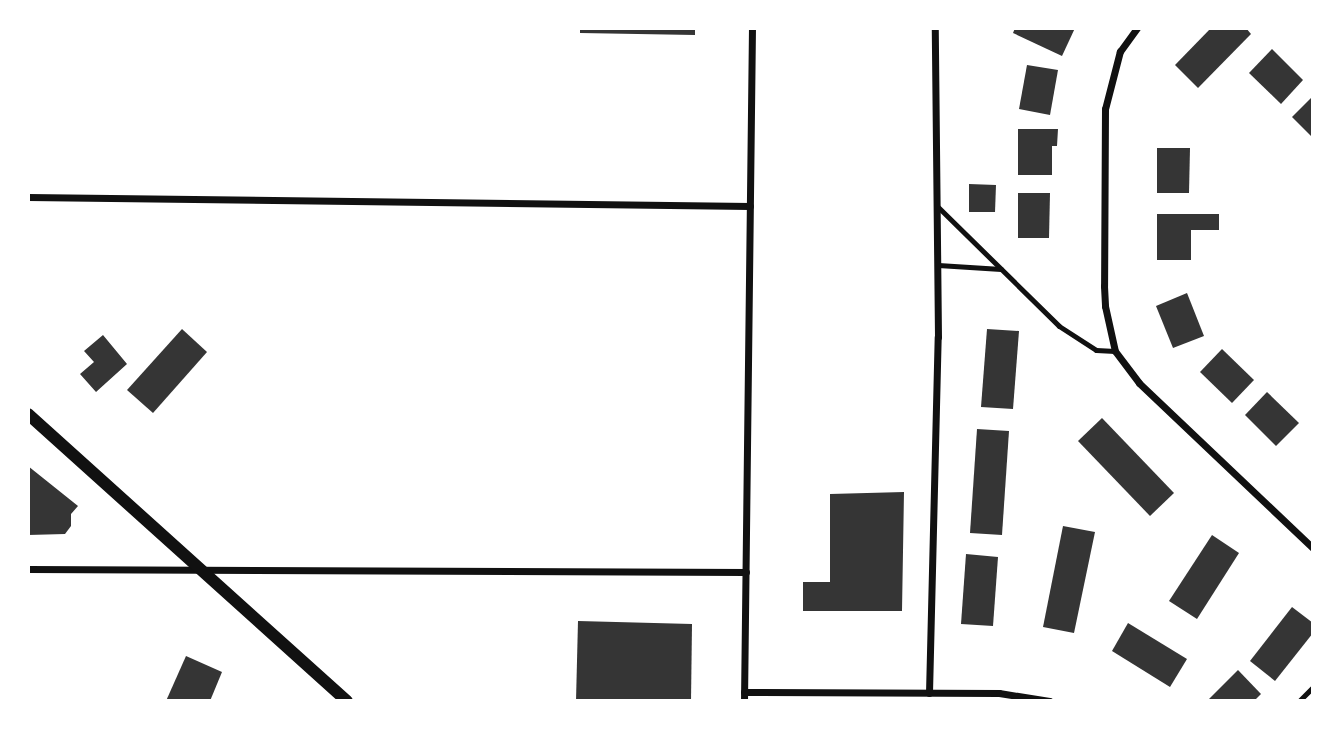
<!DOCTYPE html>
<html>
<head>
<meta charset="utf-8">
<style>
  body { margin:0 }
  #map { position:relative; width:1341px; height:729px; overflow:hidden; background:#fff; font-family:"PT Serif",serif }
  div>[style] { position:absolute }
  .building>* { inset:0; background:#353535 }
  .service>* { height:5px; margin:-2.5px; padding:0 2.5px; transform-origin:2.5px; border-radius:2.5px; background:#111 }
  .minor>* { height:7px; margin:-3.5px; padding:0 3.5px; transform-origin:3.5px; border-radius:3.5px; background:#111 }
  .tertiary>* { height:12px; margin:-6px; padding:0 6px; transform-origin:6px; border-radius:6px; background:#111 }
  span { translate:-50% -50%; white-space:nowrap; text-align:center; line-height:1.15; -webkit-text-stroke:7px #fff; paint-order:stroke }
  .frame { position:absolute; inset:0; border:30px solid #fff; pointer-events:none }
</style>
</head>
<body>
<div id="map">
  <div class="building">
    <div style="clip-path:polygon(580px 28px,695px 28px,695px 35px,580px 33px)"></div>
    <div style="clip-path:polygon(1015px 28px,1075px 28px,1062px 56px,1013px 33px)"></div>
    <div style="clip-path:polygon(1211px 28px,1246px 28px,1251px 34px,1198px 88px,1175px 65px)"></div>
    <div style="clip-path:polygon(1272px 49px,1303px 80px,1281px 104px,1249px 73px)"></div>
    <div style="clip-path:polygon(1027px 65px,1058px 70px,1050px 115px,1019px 109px)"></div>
    <div style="clip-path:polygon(1313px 96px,1313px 138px,1292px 117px)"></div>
    <div style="clip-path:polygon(1018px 129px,1058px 129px,1057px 146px,1052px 146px,1052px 175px,1018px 175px)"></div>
    <div style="clip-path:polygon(1157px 148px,1190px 148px,1189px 193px,1157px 193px)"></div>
    <div style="clip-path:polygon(969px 184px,996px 185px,995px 212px,969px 212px)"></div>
    <div style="clip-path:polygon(1018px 193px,1050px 193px,1049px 238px,1018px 238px)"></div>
    <div style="clip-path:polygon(1157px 214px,1219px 214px,1219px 230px,1191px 230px,1191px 260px,1157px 260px)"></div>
    <div style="clip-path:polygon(1187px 293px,1204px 336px,1173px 348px,1156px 306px)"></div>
    <div style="clip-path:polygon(182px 329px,207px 352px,153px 413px,127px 390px)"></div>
    <div style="clip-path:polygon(987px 329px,1019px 331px,1013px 409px,981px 407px)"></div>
    <div style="clip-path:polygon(103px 335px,127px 364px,96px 392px,80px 374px,94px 362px,84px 351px)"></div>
    <div style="clip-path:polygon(1222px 349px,1254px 380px,1232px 403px,1200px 372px)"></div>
    <div style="clip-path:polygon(1267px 392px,1299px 423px,1276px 446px,1245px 415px)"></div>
    <div style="clip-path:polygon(1102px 418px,1174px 493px,1150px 516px,1078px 441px)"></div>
    <div style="clip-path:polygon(977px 429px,1009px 431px,1002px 535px,970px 533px)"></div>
    <div style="clip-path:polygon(28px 466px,78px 506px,71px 514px,71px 526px,65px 534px,28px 535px)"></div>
    <div style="clip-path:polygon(904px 492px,902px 611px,803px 611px,803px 582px,830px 582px,830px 494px)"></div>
    <div style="clip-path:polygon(1063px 526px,1095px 532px,1074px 633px,1043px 627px)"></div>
    <div style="clip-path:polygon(1212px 535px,1239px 553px,1197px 619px,1169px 601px)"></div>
    <div style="clip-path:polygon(966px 554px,998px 557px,993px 626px,961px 624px)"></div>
    <div style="clip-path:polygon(1292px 607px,1313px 623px,1313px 633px,1275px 681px,1250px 661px)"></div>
    <div style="clip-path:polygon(578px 621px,692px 624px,691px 701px,576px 701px)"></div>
    <div style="clip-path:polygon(1128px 623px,1187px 659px,1170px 687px,1112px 651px)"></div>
    <div style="clip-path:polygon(186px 656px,222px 672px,210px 701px,166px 701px)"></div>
    <div style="clip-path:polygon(1238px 670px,1261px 694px,1254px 701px,1207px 701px)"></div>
  </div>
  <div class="service">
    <div style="left:937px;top:206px;width:171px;rotate:44.5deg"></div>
    <div style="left:1059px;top:326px;width:44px;rotate:33deg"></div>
    <div style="left:1096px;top:350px;width:19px;rotate:3deg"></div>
    <div style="left:938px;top:265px;width:63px;rotate:3.6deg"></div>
    <div style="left:1299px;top:701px;width:20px;rotate:-45deg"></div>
  </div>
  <div class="minor">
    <div style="left:1137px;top:28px;width:29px;rotate:126deg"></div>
    <div style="left:1120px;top:51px;width:60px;rotate:104.5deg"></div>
    <div style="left:1105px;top:109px;width:177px;rotate:90.3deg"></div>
    <div style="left:1104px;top:286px;width:20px;rotate:87deg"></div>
    <div style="left:1105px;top:306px;width:46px;rotate:77.5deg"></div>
    <div style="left:1115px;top:351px;width:40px;rotate:53deg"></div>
    <div style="left:1139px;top:383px;width:240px;rotate:43.5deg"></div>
    <div style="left:28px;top:197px;width:722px;rotate:0.71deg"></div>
    <div style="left:28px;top:569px;width:718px;rotate:0.24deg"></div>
    <div style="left:744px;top:692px;width:255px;rotate:0.2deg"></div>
    <div style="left:999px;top:693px;width:51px;rotate:9.1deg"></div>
    <div style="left:929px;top:693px;width:356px;rotate:-88.6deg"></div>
    <div style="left:938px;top:337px;width:309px;rotate:-90.6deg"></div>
    <div style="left:744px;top:701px;width:673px;rotate:-89.32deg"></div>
  </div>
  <div class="tertiary">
    <div style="left:28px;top:414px;width:429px;rotate:42deg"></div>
  </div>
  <div class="frame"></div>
</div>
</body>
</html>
